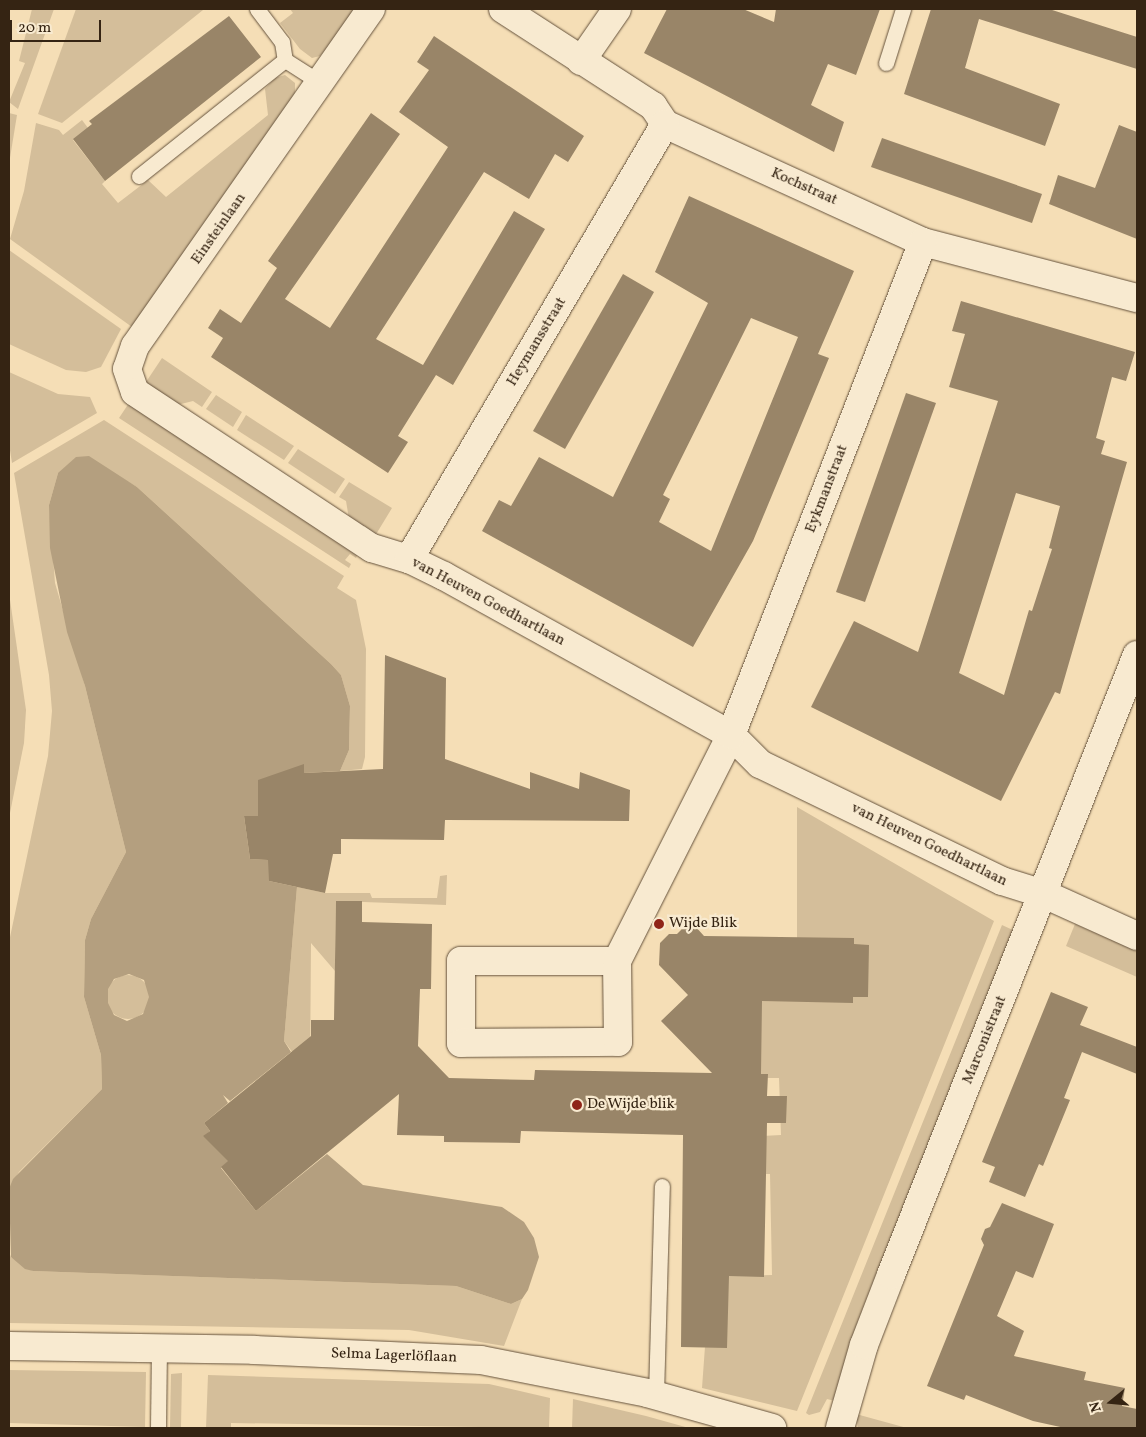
<!DOCTYPE html>
<html>
<head>
<meta charset="utf-8">
<style>
  body { margin:0 }
  #map { position:relative; width:1146px; height:1437px; overflow:hidden; background:#f5deb6; font-family:Vollkorn,serif }
  div>[style] { position:absolute }
  .green>* { inset:0; background:#d4be9a }
  .round { border-radius:50% }
  .water>* { inset:0; background:#b49f7f }
  .building>* { inset:0; background:#998568 }
  .roads { filter:drop-shadow(0 0 1px #65523c) drop-shadow(0 0 1px #65523c) }
  .service>* { height:15px; margin:-7.5px; padding:0 7.5px; transform-origin:7.5px; border-radius:7.5px; background:#f8ead0 }
  .minor>* { height:28px; margin:-14px; padding:0 14px; transform-origin:14px; border-radius:14px; background:#f8ead0 }
  .dots>* { width:14px; height:14px; translate:-50% -50%; box-sizing:border-box; border:2px solid #f8ead0; border-radius:50% }
  span { translate:-50% -50%; white-space:nowrap; text-align:center; line-height:1.15; -webkit-text-stroke:4.5px #f8ead0; paint-order:stroke }
  .street-label { font-size:15px; color:#352413 }
  .poi-label { font-size:15px; color:#352413 }
  .left { translate:0 -50%; text-align:left }
  .frame { position:absolute; inset:0; border:10px solid #352413; pointer-events:none }
  .north { position:absolute; left:1086px; top:1377px; width:50px; height:50px; -webkit-text-stroke:4px #f8ead0; paint-order:stroke; rotate:253deg; font-size:14px; font-weight:700; line-height:20px; text-align:center; color:#352413 }
  .north::after { content:''; display:block; margin:auto; width:18px; height:22px; background:#352413; clip-path:polygon(50% 0,100% 100%,50% 72%,0 100%) }
  .scale { position:absolute; left:10px; top:20px; width:91px; height:22px; box-sizing:border-box; border:2px solid #352413; border-top:0; padding-left:6px; font-size:15px; line-height:18px; white-space:nowrap; color:#352413; -webkit-text-stroke:4px #f8ead0; paint-order:stroke }
</style>
</head>
<body>
<div id="map">
  <div class="green">
    <div style="clip-path:polygon(32px 9px,54px 9px,18px 109px,9px 102px,25px 63px,19px 61px)"></div>
    <div style="clip-path:polygon(76px 9px,201px 9px,203px 10px,62px 123px,38px 114px)"></div>
    <div style="clip-path:polygon(290px 9px,355px 9px,326px 49px,320px 56px,312px 58px,300px 49px,280px 23px,293px 13px)"></div>
    <div style="clip-path:polygon(285px 75px,295px 83px,295px 96px,132px 327px,10px 239px,24px 191px,36px 123px,59px 130px,63px 135px,82px 120px,88px 128px,73px 140px,105px 181px,102px 184px,118px 203px,148px 180px,166px 197px,268px 115px,265px 89px,275px 78px)"></div>
    <div style="clip-path:polygon(9px 113px,17px 115px,9px 164px)"></div>
    <div style="clip-path:polygon(9px 250px,121px 329px,101px 367px,86px 372px,66px 370px,9px 344px)"></div>
    <div style="clip-path:polygon(162px 358px,212px 392px,202px 407px,193px 401px,177px 405px,150px 388px,146px 382px)"></div>
    <div style="clip-path:polygon(9px 372px,58px 394px,90px 397px,97px 413px,12px 463px,9px 444px)"></div>
    <div style="clip-path:polygon(216px 395px,242px 412px,233px 427px,206px 409px)"></div>
    <div style="clip-path:polygon(129px 403px,358px 553px,356px 558px,350px 554px,345px 560px,351px 564px,349px 568px,119px 418px)"></div>
    <div style="clip-path:polygon(246px 415px,294px 446px,284px 460px,237px 430px)"></div>
    <div style="clip-path:polygon(104px 420px,344px 576px,337px 588px,356px 600px,366px 649px,365px 757px,362px 769px,340px 771px,349px 750px,350px 706px,341px 675px,331px 664px,137px 487px,115px 474px,58px 473px,49px 505px,55px 583px,85px 686px,126px 852px,91px 919px,85px 940px,84px 997px,101px 1055px,102px 1089px,19px 1172px,9px 1189px,9px 942px,48px 756px,52px 711px,49px 675px,14px 473px)"></div>
    <div style="clip-path:polygon(298px 449px,345px 479px,335px 494px,288px 463px)"></div>
    <div style="clip-path:polygon(349px 482px,392px 508px,375px 536px,349px 519px,346px 501px,339px 497px)"></div>
    <div style="clip-path:polygon(9px 593px,26px 710px,24px 743px,9px 818px)"></div>
    <div style="clip-path:polygon(797px 807px,994px 921px,797px 1411px,702px 1388px,708px 1305px,716px 1276px,772px 1275px,770px 1174px,761px 1174px,761px 1136px,781px 1135px,779px 1078px,755px 1078px,753px 991px,797px 941px)"></div>
    <div style="clip-path:polygon(447px 875px,446px 905px,336px 901px,335px 971px,311px 943px,310px 1076px,284px 1041px,297px 887px,325px 893px,370px 893px,372px 898px,437px 898px,440px 876px)"></div>
    <div style="clip-path:polygon(1075px 924px,1137px 951px,1137px 977px,1066px 946px)"></div>
    <div style="clip-path:polygon(1002px 925px,1015px 931px,835px 1401px,827px 1399px,820px 1412px,809px 1415px,806px 1413px)"></div>
    <div class="round" style="left:106px;top:975px;width:44px;height:44px"></div>
    <div style="clip-path:polygon(9px 1252px,11px 1257px,33px 1271px,456px 1286px,511px 1304px,522px 1299px,504px 1346px,409px 1330px,9px 1323px)"></div>
    <div style="clip-path:polygon(9px 1370px,146px 1372px,145px 1427px,9px 1423px)"></div>
    <div style="clip-path:polygon(182px 1373px,181px 1428px,170px 1428px,171px 1374px)"></div>
    <div style="clip-path:polygon(208px 1375px,489px 1384px,550px 1398px,549px 1428px,231px 1423px,231px 1428px,206px 1428px)"></div>
    <div style="clip-path:polygon(573px 1399px,646px 1416px,689px 1428px,572px 1428px)"></div>
    <div style="clip-path:polygon(856px 1414px,907px 1428px,858px 1428px)"></div>
  </div>
  <div class="water">
    <div style="clip-path:polygon(evenodd,89px 456px,137px 487px,331px 664px,341px 675px,350px 706px,349px 750px,340px 771px,304px 773px,304px 765px,258px 816px,244px 816px,250px 859px,272px 860px,269px 881px,297px 887px,284px 1041px,291px 1052px,230px 1101px,223px 1095px,228px 1103px,204px 1123px,210px 1131px,203px 1137px,211px 1132px,232px 1158px,221px 1168px,256px 1211px,327px 1154px,363px 1185px,502px 1207px,524px 1222px,534px 1238px,539px 1257px,528px 1290px,522px 1299px,511px 1304px,456px 1286px,33px 1271px,25px 1269px,11px 1257px,9px 1189px,13px 1179px,102px 1089px,101px 1055px,84px 997px,85px 940px,91px 919px,126px 852px,85px 686px,67px 632px,50px 548px,49px 505px,58px 473px,76px 457px,89px 456px,129px 974px,144px 980px,149px 997px,143px 1014px,127px 1021px,114px 1015px,108px 1003px,108px 989px,114px 979px,129px 974px)"></div>
  </div>
  <div class="building">
    <div style="clip-path:polygon(667px 9px,743px 9px,774px 22px,776px 9px,880px 9px,856px 75px,828px 64px,811px 105px,844px 122px,834px 152px,644px 53px)"></div>
    <div style="clip-path:polygon(931px 9px,1049px 9px,1137px 37px,1137px 69px,979px 19px,965px 68px,1060px 104px,1045px 146px,904px 94px)"></div>
    <div style="clip-path:polygon(229px 16px,261px 57px,105px 181px,73px 139px,92px 124px,89px 121px)"></div>
    <div style="clip-path:polygon(434px 36px,584px 136px,568px 162px,555px 154px,529px 199px,484px 172px,376px 339px,423px 365px,514px 211px,545px 229px,453px 385px,436px 375px,398px 436px,408px 442px,388px 473px,211px 357px,223px 338px,208px 328px,220px 309px,241px 323px,277px 268px,268px 261px,371px 113px,400px 134px,285px 299px,330px 328px,448px 147px,399px 112px,429px 70px,417px 62px)"></div>
    <div style="clip-path:polygon(1119px 125px,1137px 132px,1137px 239px,1049px 204px,1058px 175px,1095px 188px)"></div>
    <div style="clip-path:polygon(882px 138px,1042px 194px,1032px 223px,871px 167px)"></div>
    <div style="clip-path:polygon(evenodd,689px 196px,854px 271px,818px 354px,829px 358px,753px 541px,693px 647px,482px 531px,499px 500px,511px 506px,539px 457px,613px 497px,708px 303px,655px 272px,689px 196px,751px 318px,798px 337px,711px 551px,659px 522px,670px 499px,663px 495px,751px 318px)"></div>
    <div style="clip-path:polygon(623px 274px,654px 292px,565px 449px,533px 431px)"></div>
    <div style="clip-path:polygon(evenodd,961px 301px,1135px 352px,1126px 381px,1112px 377px,1096px 438px,1105px 441px,1101px 454px,1127px 462px,1060px 694px,1055px 692px,1001px 801px,811px 707px,854px 621px,918px 652px,998px 401px,949px 387px,965px 334px,952px 331px,961px 301px,1016px 493px,1060px 506px,1049px 548px,1052px 549px,1032px 611px,1029px 610px,1004px 695px,959px 673px,1016px 493px)"></div>
    <div style="clip-path:polygon(906px 393px,936px 403px,865px 602px,836px 592px)"></div>
    <div style="clip-path:polygon(385px 655px,446px 678px,445px 759px,530px 789px,530px 772px,579px 789px,580px 772px,630px 790px,629px 821px,445px 820px,444px 840px,341px 839px,341px 854px,333px 854px,325px 893px,269px 881px,268px 860px,250px 859px,244px 816px,258px 816px,258px 780px,304px 764px,304px 773px,383px 769px)"></div>
    <div style="clip-path:polygon(336px 901px,362px 901px,362px 922px,432px 924px,431px 989px,420px 989px,418px 1046px,449px 1078px,534px 1080px,535px 1070px,712px 1073px,661px 1021px,688px 995px,659px 965px,660px 943px,669px 934px,677px 934px,685px 926px,695px 926px,704px 936px,854px 938px,854px 944px,869px 945px,868px 997px,853px 997px,853px 1003px,762px 1001px,761px 1074px,768px 1074px,767px 1096px,787px 1096px,786px 1123px,767px 1123px,764px 1277px,729px 1276px,727px 1348px,681px 1347px,683px 1135px,521px 1131px,520px 1143px,444px 1142px,444px 1136px,397px 1135px,399px 1094px,256px 1211px,221px 1167px,228px 1161px,203px 1136px,210px 1131px,204px 1123px,311px 1036px,311px 1020px,334px 1020px)"></div>
    <div style="clip-path:polygon(1051px 992px,1088px 1007px,1080px 1025px,1137px 1047px,1137px 1074px,1082px 1052px,1064px 1098px,1070px 1100px,1043px 1166px,1039px 1164px,1025px 1197px,989px 1182px,995px 1167px,982px 1162px)"></div>
    <div style="clip-path:polygon(1002px 1203px,1054px 1224px,1033px 1278px,1016px 1271px,997px 1316px,1024px 1331px,1014px 1356px,1086px 1372px,1084px 1380px,1125px 1388px,1122px 1406px,1137px 1409px,1137px 1428px,1065px 1428px,1033px 1421px,966px 1395px,964px 1400px,927px 1386px,984px 1245px,981px 1239px,985px 1229px,990px 1227px)"></div>
  </div>
  <div class="roads">
    <div class="service">
      <div style="left:257px;top:9px;width:41px;rotate:52.9deg"></div>
      <div style="left:282px;top:42px;width:18px;rotate:81deg"></div>
      <div style="left:886px;top:63px;width:57px;rotate:-72.5deg"></div>
      <div style="left:139px;top:176px;width:186px;rotate:-38.5deg"></div>
      <div style="left:285px;top:60px;width:43px;rotate:32.6deg"></div>
      <div style="left:656px;top:1395px;width:209px;rotate:-88.4deg"></div>
      <div style="left:158px;top:1428px;width:79px;rotate:-89.3deg"></div>
    </div>
    <div class="minor">
      <div style="left:371px;top:9px;width:411px;rotate:125deg"></div>
      <div style="left:135px;top:346px;width:24px;rotate:109deg"></div>
      <div style="left:127px;top:369px;width:24px;rotate:71deg"></div>
      <div style="left:135px;top:392px;width:284px;rotate:33.4deg"></div>
      <div style="left:372px;top:548px;width:39px;rotate:17deg"></div>
      <div style="left:409px;top:559px;width:39px;rotate:26deg"></div>
      <div style="left:444px;top:576px;width:328px;rotate:29deg"></div>
      <div style="left:731px;top:735px;width:41px;rotate:45deg"></div>
      <div style="left:760px;top:764px;width:269px;rotate:25.8deg"></div>
      <div style="left:1002px;top:881px;width:44px;rotate:17.2deg"></div>
      <div style="left:1044px;top:894px;width:102px;rotate:24.3deg"></div>
      <div style="left:503px;top:9px;width:179px;rotate:32.9deg"></div>
      <div style="left:653px;top:106px;width:22px;rotate:56deg"></div>
      <div style="left:665px;top:124px;width:284px;rotate:24.6deg"></div>
      <div style="left:923px;top:242px;width:221px;rotate:14.7deg"></div>
      <div style="left:581px;top:61px;width:63px;rotate:-55.3deg"></div>
      <div style="left:409px;top:559px;width:505px;rotate:-59.52deg"></div>
      <div style="left:617px;top:961px;width:156px;rotate:180deg"></div>
      <div style="left:461px;top:961px;width:82px;rotate:90deg"></div>
      <div style="left:461px;top:1043px;width:157px;rotate:-0.4deg"></div>
      <div style="left:618px;top:1042px;width:81px;rotate:-90.7deg"></div>
      <div style="left:617px;top:961px;width:253px;rotate:-63.2deg"></div>
      <div style="left:731px;top:735px;width:529px;rotate:-68.72deg"></div>
      <div style="left:9px;top:1346px;width:245px;rotate:0.9deg"></div>
      <div style="left:254px;top:1350px;width:227px;rotate:2.5deg"></div>
      <div style="left:481px;top:1360px;width:169px;rotate:11.2deg"></div>
      <div style="left:647px;top:1393px;width:130px;rotate:15.6deg"></div>
      <div style="left:840px;top:1428px;width:86px;rotate:-73.9deg"></div>
      <div style="left:864px;top:1345px;width:75px;rotate:-68.9deg"></div>
      <div style="left:891px;top:1275px;width:667px;rotate:-68.36deg"></div>
    </div>
  </div>
  <div class="dots">
    <div style="left:659px;top:924px;background:#8f2418"></div>
    <div style="left:577px;top:1105px;background:#8f2418"></div>
  </div>
  <div class="street-label">
    <span style="left:804px;top:187px;rotate:24deg">Kochstraat</span>
    <span style="left:219px;top:229px;rotate:-55deg">Einsteinlaan</span>
    <span style="left:537px;top:342px;rotate:-59deg">Heymansstraat</span>
    <span style="left:827px;top:489px;rotate:-69deg">Eykmanstraat</span>
    <span style="left:488px;top:602px;rotate:28deg">van Heuven Goedhartlaan</span>
    <span style="left:929px;top:845px;rotate:26deg">van Heuven Goedhartlaan</span>
    <span style="left:985px;top:1040px;rotate:-68deg">Marconistraat</span>
    <span style="left:394px;top:1356px;rotate:2deg">Selma Lagerlöflaan</span>
  </div>
  <div class="poi-label">
    <span class="left" style="left:669px;top:924px">Wijde Blik</span>
    <span class="left" style="left:587px;top:1105px">De Wijde blik</span>
  </div>
  <div class="frame"></div>
  <div class="north">N</div>
  <div class="scale">20 m</div>
</div>
</body>
</html>
